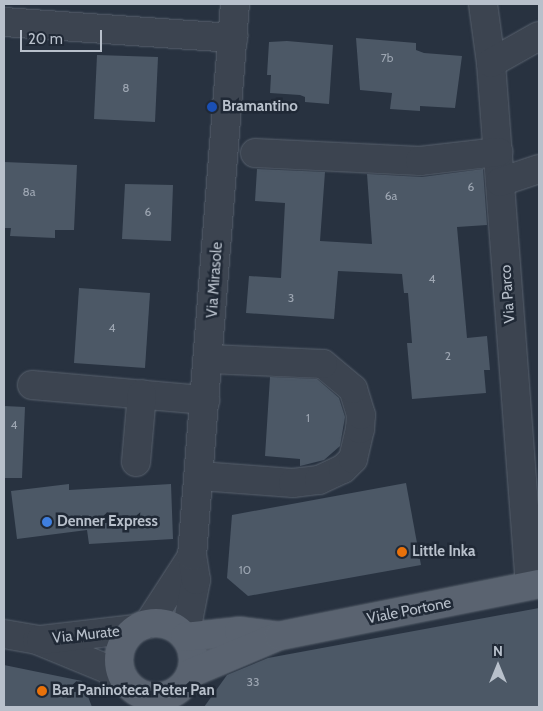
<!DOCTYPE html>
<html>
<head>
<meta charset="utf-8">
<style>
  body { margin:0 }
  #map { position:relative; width:543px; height:711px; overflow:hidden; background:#283240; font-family:Cabin,sans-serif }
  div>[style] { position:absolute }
  .building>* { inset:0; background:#4c5866 }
  .roads { filter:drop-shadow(0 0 1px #59626e) drop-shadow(0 0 1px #59626e) }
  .minor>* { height:28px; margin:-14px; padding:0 14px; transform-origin:14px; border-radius:14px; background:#3c4450 }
  .major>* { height:28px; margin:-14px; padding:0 14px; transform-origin:14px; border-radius:14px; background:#5a6370 }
  .major>.ring { margin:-14px; padding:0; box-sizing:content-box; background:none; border:28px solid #5a6370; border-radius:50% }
  .dots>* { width:14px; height:14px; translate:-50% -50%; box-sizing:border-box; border:2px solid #202936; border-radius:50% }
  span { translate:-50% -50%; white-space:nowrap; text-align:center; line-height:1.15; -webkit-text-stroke:5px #202936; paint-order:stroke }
  .number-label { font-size:12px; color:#9da6b2 }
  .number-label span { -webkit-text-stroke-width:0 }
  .poi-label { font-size:15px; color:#b8c0cb; font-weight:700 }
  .left { translate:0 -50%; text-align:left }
  .street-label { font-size:15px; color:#b8c0cb }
  .frame { position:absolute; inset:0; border:5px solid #b8c0cb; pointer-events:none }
  .north { position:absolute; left:473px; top:641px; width:50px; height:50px; -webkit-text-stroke:4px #202936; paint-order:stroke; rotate:0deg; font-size:14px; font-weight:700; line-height:20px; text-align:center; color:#b8c0cb }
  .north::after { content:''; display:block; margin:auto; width:18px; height:22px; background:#b8c0cb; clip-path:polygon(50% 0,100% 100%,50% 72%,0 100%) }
  .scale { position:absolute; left:20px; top:30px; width:82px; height:22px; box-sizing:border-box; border:2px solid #b8c0cb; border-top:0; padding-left:6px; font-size:15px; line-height:18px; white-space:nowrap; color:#b8c0cb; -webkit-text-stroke:4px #202936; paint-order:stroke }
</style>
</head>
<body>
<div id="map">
  <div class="building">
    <div style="clip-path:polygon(356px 38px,416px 43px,416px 50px,424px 53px,462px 56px,455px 108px,420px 106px,420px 111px,390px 109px,392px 93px,360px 90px)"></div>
    <div style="clip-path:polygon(287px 41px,333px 45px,329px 104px,305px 102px,305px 97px,300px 95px,270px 93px,271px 75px,267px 75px,269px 42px)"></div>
    <div style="clip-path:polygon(97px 55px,158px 57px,155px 122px,94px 119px)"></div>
    <div style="clip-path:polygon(4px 162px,77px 165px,74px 230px,55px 230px,55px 238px,10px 236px,11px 228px,4px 228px)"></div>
    <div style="clip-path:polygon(257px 169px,325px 172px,320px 241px,372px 244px,367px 174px,422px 177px,483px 169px,487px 225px,457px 227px,467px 338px,487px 336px,490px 370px,484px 370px,486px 393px,412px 399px,407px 343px,412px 343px,408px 293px,404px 293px,402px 274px,338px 271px,334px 319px,246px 313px,249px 276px,281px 278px,285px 203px,255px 201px)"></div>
    <div style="clip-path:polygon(125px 184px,173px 185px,171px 241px,122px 239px)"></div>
    <div style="clip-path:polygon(79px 288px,150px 293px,145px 368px,74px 363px)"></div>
    <div style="clip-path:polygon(270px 377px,317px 379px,339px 398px,345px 417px,340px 446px,324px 460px,300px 466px,300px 459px,265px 456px)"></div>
    <div style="clip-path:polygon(4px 406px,25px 407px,22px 478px,4px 478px)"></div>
    <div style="clip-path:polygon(406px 483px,421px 565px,248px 596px,227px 578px,232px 515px)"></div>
    <div style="clip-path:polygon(69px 484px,69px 490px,171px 484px,173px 539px,89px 544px,87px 530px,17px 539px,11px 491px)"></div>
    <div style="clip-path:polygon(539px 608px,539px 707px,204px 707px,227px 675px,268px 658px)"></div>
    <div style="clip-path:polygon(4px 665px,82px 681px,92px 707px,4px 707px)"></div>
  </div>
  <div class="roads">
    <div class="minor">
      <div style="left:483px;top:4px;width:60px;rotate:82.3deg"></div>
      <div style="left:491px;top:63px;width:524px;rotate:85.74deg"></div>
      <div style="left:4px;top:22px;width:230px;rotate:4deg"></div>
      <div style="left:491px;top:63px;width:55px;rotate:-29.4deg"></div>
      <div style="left:255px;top:153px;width:165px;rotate:2.8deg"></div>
      <div style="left:420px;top:161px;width:79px;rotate:-6.6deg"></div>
      <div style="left:500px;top:182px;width:41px;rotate:-18.4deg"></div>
      <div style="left:32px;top:385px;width:174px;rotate:5deg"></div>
      <div style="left:136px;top:462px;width:68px;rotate:-85deg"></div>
      <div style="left:200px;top:476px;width:93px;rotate:4.3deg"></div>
      <div style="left:293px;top:483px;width:26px;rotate:-7deg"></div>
      <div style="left:319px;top:480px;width:26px;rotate:-25deg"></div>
      <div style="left:343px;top:469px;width:14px;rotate:-45deg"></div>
      <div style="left:353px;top:459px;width:31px;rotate:-77deg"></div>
      <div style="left:360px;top:429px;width:14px;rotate:-86deg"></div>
      <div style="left:361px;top:415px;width:27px;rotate:-107deg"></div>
      <div style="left:353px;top:389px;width:39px;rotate:-140deg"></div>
      <div style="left:323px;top:364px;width:114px;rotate:-177.5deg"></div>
      <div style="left:148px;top:624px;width:81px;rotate:-57.1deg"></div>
      <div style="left:4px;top:634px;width:34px;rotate:10deg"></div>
      <div style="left:37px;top:640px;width:92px;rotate:22.4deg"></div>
      <div style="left:185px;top:637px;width:58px;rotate:-79.1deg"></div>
      <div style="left:196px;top:580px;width:24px;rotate:-99deg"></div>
      <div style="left:192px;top:556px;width:554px;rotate:-85.55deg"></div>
      <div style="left:41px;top:640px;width:95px;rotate:-6.7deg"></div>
    </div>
    <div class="major">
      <div class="ring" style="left:119px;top:623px;width:46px;height:46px"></div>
      <div style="left:185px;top:637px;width:54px;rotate:-6.3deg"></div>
      <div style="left:239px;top:631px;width:38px;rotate:7deg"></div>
      <div style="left:191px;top:673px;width:95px;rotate:-22.8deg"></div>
      <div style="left:279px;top:636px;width:265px;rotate:-11.3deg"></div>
    </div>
  </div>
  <div class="dots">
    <div style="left:212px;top:107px;background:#1a4fb4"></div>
    <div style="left:47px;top:522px;background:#3f7fe0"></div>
    <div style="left:402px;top:552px;background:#e8710a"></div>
    <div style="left:42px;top:691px;background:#e8710a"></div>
  </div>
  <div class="number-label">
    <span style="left:387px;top:58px">7b</span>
    <span style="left:126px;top:88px">8</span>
    <span style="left:471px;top:187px">6</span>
    <span style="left:29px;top:192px">8a</span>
    <span style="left:391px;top:196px">6a</span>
    <span style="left:148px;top:212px">6</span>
    <span style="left:432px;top:279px">4</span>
    <span style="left:291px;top:298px">3</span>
    <span style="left:112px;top:328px">4</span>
    <span style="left:448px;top:356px">2</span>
    <span style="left:308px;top:418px">1</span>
    <span style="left:14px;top:425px">4</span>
    <span style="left:245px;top:570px">10</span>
    <span style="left:253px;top:682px">33</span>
  </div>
  <div class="poi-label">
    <span class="left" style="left:222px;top:107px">Bramantino</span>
    <span class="left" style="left:57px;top:522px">Denner Express</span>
    <span class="left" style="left:412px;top:552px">Little Inka</span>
    <span class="left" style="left:52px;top:691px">Bar Paninoteca Peter Pan</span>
  </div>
  <div class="street-label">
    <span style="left:215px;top:280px;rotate:-86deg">Via Mirasole</span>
    <span style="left:508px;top:294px;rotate:-94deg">Via Parco</span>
    <span style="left:409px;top:611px;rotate:-11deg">Viale Portone</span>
    <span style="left:86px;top:635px;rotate:-6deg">Via Murate</span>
  </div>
  <div class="frame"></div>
  <div class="north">N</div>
  <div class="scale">20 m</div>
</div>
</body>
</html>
